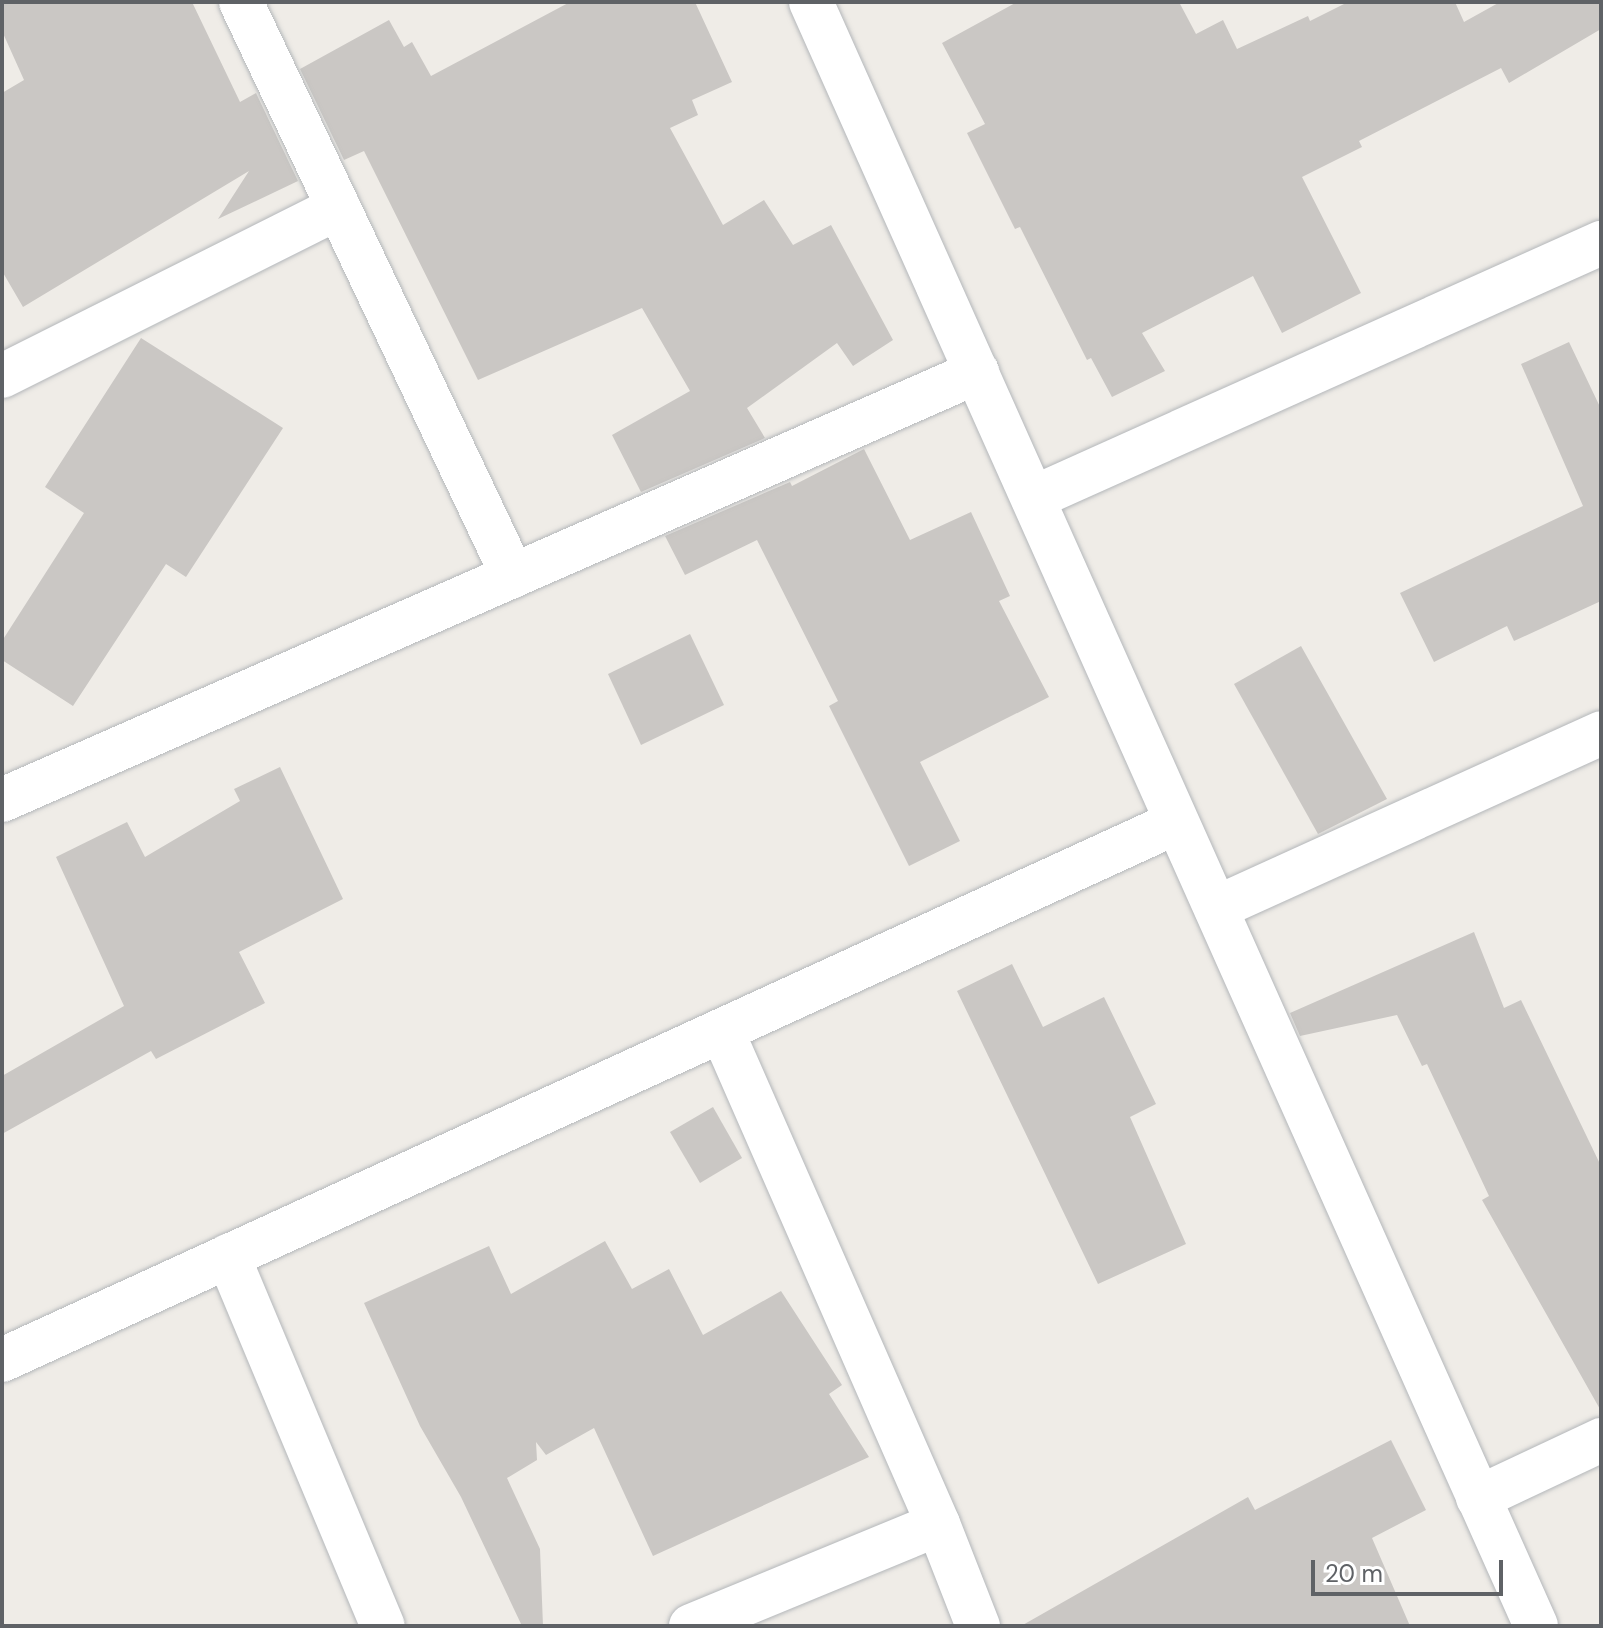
<!DOCTYPE html>
<html>
<head>
<meta charset="utf-8">
<style>
  body { margin:0 }
  #map { position:relative; width:1603px; height:1628px; overflow:hidden; background:#efece7; font-family:"DM Sans",sans-serif }
  div>[style] { position:absolute }
  .building>* { inset:0; background:#cac7c4 }
  .roads { filter:drop-shadow(0 0 2px #b4b7ba) drop-shadow(0 0 2px #b4b7ba) }
  .minor>* { height:44px; margin:-22px; padding:0 22px; transform-origin:22px; border-radius:22px; background:#fff }
  span { translate:-50% -50%; white-space:nowrap; text-align:center; line-height:1.15; -webkit-text-stroke:6px #fff; paint-order:stroke }
  .frame { position:absolute; inset:0; border:4px solid #5f6266; pointer-events:none }
  .scale { position:absolute; left:1311px; top:1560px; width:192px; height:36px; box-sizing:border-box; border:4px solid #5f6266; border-top:0; padding-left:10px; font-size:24px; line-height:28px; white-space:nowrap; color:#5f6266; -webkit-text-stroke:6px #fff; paint-order:stroke }
</style>
</head>
<body>
<div id="map">
  <div class="building">
    <div style="clip-path:polygon(2px 2px,192px 2px,240px 102px,256px 93px,298px 181px,218px 219px,249px 171px,23px 307px,2px 271px,2px 93px,24px 80px,2px 31px)"></div>
    <div style="clip-path:polygon(570px 2px,695px 2px,732px 82px,692px 100px,698px 115px,670px 128px,723px 225px,764px 200px,793px 245px,831px 225px,893px 340px,853px 366px,837px 343px,747px 408px,765px 438px,641px 492px,612px 435px,690px 391px,642px 308px,478px 380px,364px 151px,344px 160px,300px 69px,389px 20px,404px 47px,412px 42px,431px 76px)"></div>
    <div style="clip-path:polygon(1017px 2px,1179px 2px,1196px 34px,1223px 20px,1237px 49px,1308px 16px,1310px 21px,1348px 2px,1455px 2px,1464px 22px,1500px 2px,1601px 2px,1601px 29px,1509px 83px,1501px 68px,1359px 141px,1362px 147px,1302px 177px,1361px 293px,1282px 333px,1253px 276px,1142px 333px,1165px 371px,1112px 397px,1091px 358px,1087px 360px,1020px 227px,1015px 229px,967px 133px,985px 124px,942px 43px)"></div>
    <div style="clip-path:polygon(141px 338px,283px 428px,186px 577px,166px 564px,73px 706px,2px 660px,2px 641px,84px 513px,45px 487px)"></div>
    <div style="clip-path:polygon(1569px 342px,1601px 409px,1601px 601px,1514px 641px,1507px 626px,1434px 662px,1400px 593px,1583px 506px,1521px 364px)"></div>
    <div style="clip-path:polygon(864px 449px,910px 540px,971px 512px,1010px 596px,999px 601px,1049px 697px,920px 762px,960px 841px,909px 866px,829px 706px,838px 701px,757px 540px,685px 575px,665px 536px,790px 482px,792px 486px)"></div>
    <div style="clip-path:polygon(690px 634px,724px 705px,641px 745px,608px 674px)"></div>
    <div style="clip-path:polygon(1301px 646px,1387px 799px,1318px 834px,1234px 684px)"></div>
    <div style="clip-path:polygon(280px 767px,343px 899px,239px 952px,265px 1003px,156px 1059px,151px 1051px,2px 1134px,2px 1076px,124px 1006px,56px 857px,127px 822px,145px 857px,240px 801px,234px 789px)"></div>
    <div style="clip-path:polygon(1474px 932px,1504px 1008px,1521px 1000px,1601px 1166px,1601px 1411px,1482px 1200px,1489px 1196px,1427px 1064px,1422px 1066px,1397px 1015px,1300px 1036px,1290px 1013px)"></div>
    <div style="clip-path:polygon(1012px 964px,1043px 1027px,1104px 997px,1156px 1104px,1130px 1117px,1186px 1244px,1098px 1284px,957px 991px)"></div>
    <div style="clip-path:polygon(713px 1107px,742px 1158px,700px 1183px,670px 1132px)"></div>
    <div style="clip-path:polygon(605px 1241px,632px 1289px,669px 1269px,703px 1335px,781px 1291px,842px 1385px,829px 1394px,869px 1457px,653px 1556px,594px 1428px,546px 1455px,536px 1442px,537px 1460px,507px 1478px,540px 1549px,543px 1626px,522px 1626px,461px 1497px,420px 1426px,364px 1303px,489px 1246px,511px 1294px)"></div>
    <div style="clip-path:polygon(1391px 1440px,1426px 1510px,1372px 1538px,1410px 1626px,1021px 1626px,1248px 1497px,1255px 1510px)"></div>
  </div>
  <div class="roads">
    <div class="minor">
      <div style="left:241px;top:2px;width:635px;rotate:64.65deg"></div>
      <div style="left:811px;top:2px;width:1778px;rotate:65.94deg"></div>
      <div style="left:2px;top:376px;width:376px;rotate:-26.6deg"></div>
      <div style="left:1033px;top:498px;width:623px;rotate:-24.18deg"></div>
      <div style="left:2px;top:800px;width:1065px;rotate:-23.7deg"></div>
      <div style="left:1216px;top:908px;width:423px;rotate:-24.4deg"></div>
      <div style="left:722px;top:1031px;width:538px;rotate:66.34deg"></div>
      <div style="left:938px;top:1524px;width:110px;rotate:68.6deg"></div>
      <div style="left:228px;top:1256px;width:401px;rotate:67.3deg"></div>
      <div style="left:2px;top:1360px;width:1292px;rotate:-24.6deg"></div>
      <div style="left:1478px;top:1498px;width:136px;rotate:-25.2deg"></div>
      <div style="left:691px;top:1626px;width:267px;rotate:-22.4deg"></div>
    </div>
  </div>
  <div class="frame"></div>
  <div class="scale">20 m</div>
</div>
</body>
</html>
